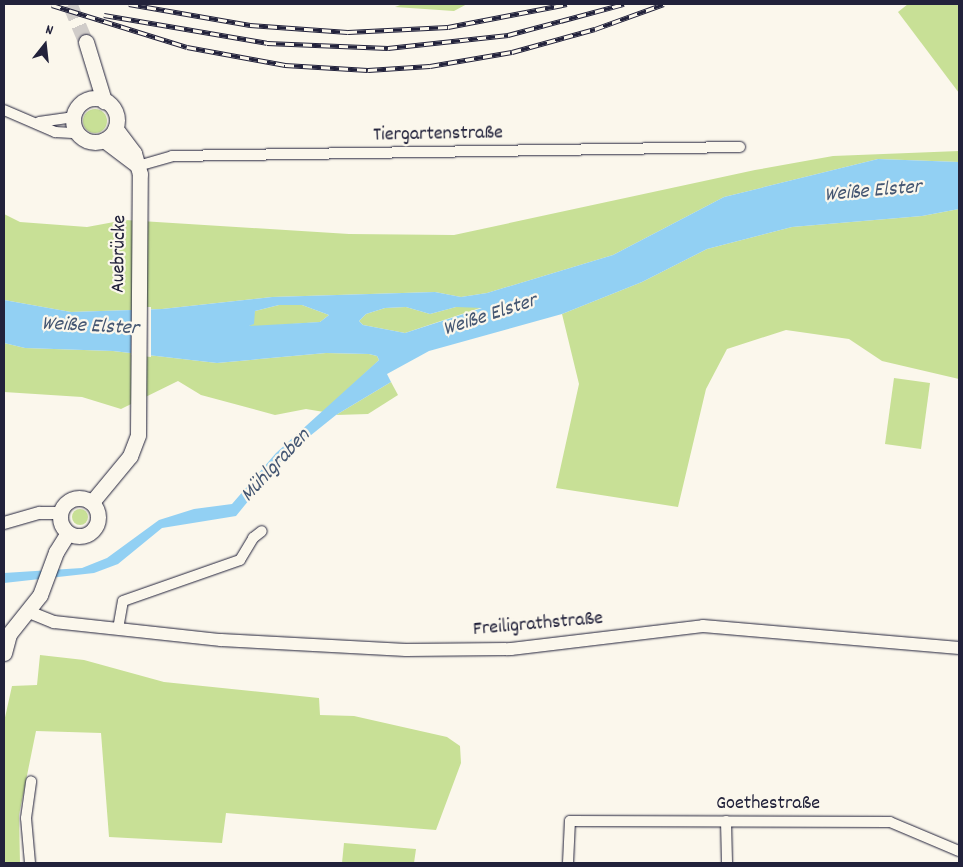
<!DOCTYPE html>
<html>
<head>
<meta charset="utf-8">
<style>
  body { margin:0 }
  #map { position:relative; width:963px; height:867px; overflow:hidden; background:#fbf7ec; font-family:Dekko,sans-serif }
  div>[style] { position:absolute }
  .green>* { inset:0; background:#c8e096 }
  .round { border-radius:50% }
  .water>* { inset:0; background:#92d0f3 }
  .pier>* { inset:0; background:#fbf7ec }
  .primary-tunnel>* { height:15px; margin-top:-7.5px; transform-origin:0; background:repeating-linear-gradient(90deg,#d0ccc9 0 15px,transparent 0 23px) }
  .roads { filter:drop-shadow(0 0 1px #22223b) drop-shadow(0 0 1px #22223b) }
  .minor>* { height:10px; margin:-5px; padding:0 5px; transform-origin:5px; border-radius:5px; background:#fbf7ec }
  .tertiary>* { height:12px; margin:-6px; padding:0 6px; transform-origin:6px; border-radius:6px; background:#fbf7ec }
  .primary>* { height:15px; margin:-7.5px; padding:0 7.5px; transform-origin:7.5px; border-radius:7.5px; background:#fbf7ec }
  .primary>.ring { margin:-7.5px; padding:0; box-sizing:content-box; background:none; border:15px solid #fbf7ec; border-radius:50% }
  .rail>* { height:5px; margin-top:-2.5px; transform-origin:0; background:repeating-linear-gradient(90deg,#fbf7ec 0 9px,#22223b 0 18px); box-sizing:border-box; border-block:1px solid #22223b }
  span { translate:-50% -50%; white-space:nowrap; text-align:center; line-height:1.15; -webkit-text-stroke:4.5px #fbf7ec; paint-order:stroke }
  .street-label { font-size:20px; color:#22223b }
  .water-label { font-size:21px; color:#445672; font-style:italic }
  .frame { position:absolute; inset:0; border:5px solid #22223b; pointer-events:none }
  .north { position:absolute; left:20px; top:20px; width:50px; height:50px; -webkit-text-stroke:4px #fbf7ec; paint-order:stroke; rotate:16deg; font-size:14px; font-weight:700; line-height:20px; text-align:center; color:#22223b }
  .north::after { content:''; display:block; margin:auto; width:18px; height:22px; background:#22223b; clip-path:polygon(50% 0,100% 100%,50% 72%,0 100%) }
</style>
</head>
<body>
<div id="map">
  <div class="green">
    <div style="clip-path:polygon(403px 4px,467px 4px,454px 11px,395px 7px)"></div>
    <div style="clip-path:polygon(908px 4px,959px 4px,959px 93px,898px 12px)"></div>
    <div class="round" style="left:83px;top:109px;width:24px;height:24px"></div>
    <div style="clip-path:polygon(959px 151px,959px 162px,878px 159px,724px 197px,613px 255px,487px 293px,461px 297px,435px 292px,272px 297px,162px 309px,71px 312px,4px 300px,4px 214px,20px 222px,87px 227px,125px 220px,349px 234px,454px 235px,755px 170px,833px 156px)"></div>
    <div style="clip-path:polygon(959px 209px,959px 379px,882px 361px,849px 339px,786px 330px,727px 349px,706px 389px,678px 507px,556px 488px,579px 384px,562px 314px,642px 282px,707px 249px,792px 227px,922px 216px)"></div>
    <div style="clip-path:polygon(279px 305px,302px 305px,329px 315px,320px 322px,249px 327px,255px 311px)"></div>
    <div style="clip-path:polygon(406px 307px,430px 314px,456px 307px,483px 307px,405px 333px,363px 325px,359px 321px,366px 314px,385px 308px)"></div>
    <div style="clip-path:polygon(4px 343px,25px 348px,113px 351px,217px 363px,326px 353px,369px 354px,377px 356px,379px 360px,324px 412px,306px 409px,275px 415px,201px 395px,178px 381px,121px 409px,82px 397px,4px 392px)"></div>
    <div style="clip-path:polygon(894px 378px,930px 383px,921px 449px,885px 444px)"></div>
    <div style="clip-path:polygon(391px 382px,398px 395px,368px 414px,336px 415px)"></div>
    <div class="round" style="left:72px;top:509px;width:16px;height:16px"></div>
    <div style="clip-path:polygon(40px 655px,84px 660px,164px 682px,319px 698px,320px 715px,354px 716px,447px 737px,460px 746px,461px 763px,436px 830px,226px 813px,222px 843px,109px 837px,101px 733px,36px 731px,19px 815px,20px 863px,4px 863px,4px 722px,12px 686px,37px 685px)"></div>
    <div style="clip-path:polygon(344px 843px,416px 849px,414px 863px,342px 863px)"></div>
  </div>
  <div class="water">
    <div style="clip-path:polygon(evenodd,878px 159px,959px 162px,959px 209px,922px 216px,792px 227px,707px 249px,642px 282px,562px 314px,429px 351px,387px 374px,391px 382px,336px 415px,285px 456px,236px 516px,162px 528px,118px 564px,94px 573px,4px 583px,4px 573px,82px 568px,107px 558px,159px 520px,194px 509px,232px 504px,276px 453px,379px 360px,377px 356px,369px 354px,326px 353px,217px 363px,113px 351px,25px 348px,4px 343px,4px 300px,71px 312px,162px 309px,272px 297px,435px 292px,461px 297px,487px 293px,613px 255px,724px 197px,878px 159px,279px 305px,302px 305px,329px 315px,320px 322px,249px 326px,254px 324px,255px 311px,279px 305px,878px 159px,406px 307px,430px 314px,456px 307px,482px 308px,405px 333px,363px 325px,359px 321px,366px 314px,385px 308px,406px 307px)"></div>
  </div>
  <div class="pier">
    <div style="clip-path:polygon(132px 307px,151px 307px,151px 357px,131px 355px)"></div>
  </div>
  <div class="primary-tunnel">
    <div style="left:70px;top:4px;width:41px;rotate:67.2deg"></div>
  </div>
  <div class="roads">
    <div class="minor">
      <div style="left:4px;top:110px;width:56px;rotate:23.3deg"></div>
      <div style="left:55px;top:132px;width:22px;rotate:3deg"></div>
      <div style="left:39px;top:122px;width:34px;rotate:-8deg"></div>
      <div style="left:138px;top:166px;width:35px;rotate:-16deg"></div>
      <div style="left:172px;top:156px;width:568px;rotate:-0.91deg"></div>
      <div style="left:118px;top:629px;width:28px;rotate:-80deg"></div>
      <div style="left:123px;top:601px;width:124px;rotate:-19.3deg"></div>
      <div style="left:240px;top:560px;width:26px;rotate:-59deg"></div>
      <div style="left:253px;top:538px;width:11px;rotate:-38deg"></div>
      <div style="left:726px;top:821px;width:42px;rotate:88.6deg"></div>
      <div style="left:30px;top:863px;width:45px;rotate:-95.1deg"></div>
      <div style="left:26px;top:818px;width:37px;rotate:-82deg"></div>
      <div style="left:568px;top:863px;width:42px;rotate:-87.3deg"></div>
      <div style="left:570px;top:821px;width:320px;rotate:0.2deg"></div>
      <div style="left:890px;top:822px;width:75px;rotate:22.8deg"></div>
    </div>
    <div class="tertiary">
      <div style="left:4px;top:523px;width:37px;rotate:-16deg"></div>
      <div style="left:40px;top:513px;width:20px"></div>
      <div style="left:29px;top:612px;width:27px;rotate:22deg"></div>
      <div style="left:54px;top:622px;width:168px;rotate:6.2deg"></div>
      <div style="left:221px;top:640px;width:185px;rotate:3.1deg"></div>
      <div style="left:406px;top:650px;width:105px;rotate:-0.5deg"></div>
      <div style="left:511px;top:649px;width:193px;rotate:-6.8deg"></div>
      <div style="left:703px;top:626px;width:257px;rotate:4.9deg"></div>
    </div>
    <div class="primary">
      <div style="left:86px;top:42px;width:62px;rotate:73deg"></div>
      <div class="ring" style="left:73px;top:98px;width:29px;height:29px"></div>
      <div style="left:104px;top:140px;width:41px;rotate:37.1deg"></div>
      <div class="ring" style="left:60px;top:498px;width:23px;height:23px"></div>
      <div style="left:92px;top:502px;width:60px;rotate:-50.4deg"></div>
      <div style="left:130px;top:456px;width:22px;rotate:-69deg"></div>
      <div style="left:138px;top:435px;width:261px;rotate:-89.6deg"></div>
      <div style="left:140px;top:174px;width:22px;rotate:-106deg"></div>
      <div style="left:134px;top:153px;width:31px;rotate:-127deg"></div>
      <div style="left:4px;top:653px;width:20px;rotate:-75deg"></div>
      <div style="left:9px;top:634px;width:50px;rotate:-51.5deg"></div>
      <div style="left:40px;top:595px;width:46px;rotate:-69.6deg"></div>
      <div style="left:56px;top:552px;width:22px;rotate:-58deg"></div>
    </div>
  </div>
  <div class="rail">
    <div style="left:129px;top:4px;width:123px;rotate:9.8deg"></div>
    <div style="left:250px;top:25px;width:98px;rotate:4.1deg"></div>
    <div style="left:348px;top:32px;width:100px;rotate:-2.9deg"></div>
    <div style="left:448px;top:27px;width:121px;rotate:-10.9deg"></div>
    <div style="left:52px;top:5px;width:141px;rotate:17.3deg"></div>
    <div style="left:187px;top:47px;width:100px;rotate:10.4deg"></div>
    <div style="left:285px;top:65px;width:83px;rotate:3.4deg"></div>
    <div style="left:368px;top:70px;width:62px;rotate:-3.7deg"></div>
    <div style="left:430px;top:66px;width:83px;rotate:-9.7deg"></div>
    <div style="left:512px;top:52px;width:86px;rotate:-15.5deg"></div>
    <div style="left:595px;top:29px;width:73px;rotate:-19.9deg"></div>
    <div style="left:104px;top:15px;width:165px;rotate:9.7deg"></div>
    <div style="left:267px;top:43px;width:121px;rotate:2.4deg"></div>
    <div style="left:388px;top:48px;width:121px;rotate:-6.2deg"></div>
    <div style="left:508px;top:35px;width:120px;rotate:-15deg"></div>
  </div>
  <div class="street-label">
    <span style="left:438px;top:135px;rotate:-1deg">Tiergartenstraße</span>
    <span style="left:120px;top:254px;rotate:-89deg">Auebrücke</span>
    <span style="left:538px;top:625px;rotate:-5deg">Freiligrathstraße</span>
    <span style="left:768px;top:804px">Goethestraße</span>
  </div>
  <div class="water-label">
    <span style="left:873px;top:192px;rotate:-5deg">Weiße Elster</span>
    <span style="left:490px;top:316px;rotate:-18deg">Weiße Elster</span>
    <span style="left:90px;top:327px;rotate:3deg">Weiße Elster</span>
    <span style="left:276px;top:466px;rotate:-47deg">Mühlgraben</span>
  </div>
  <div class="frame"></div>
  <div class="north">N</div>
</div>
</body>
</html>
